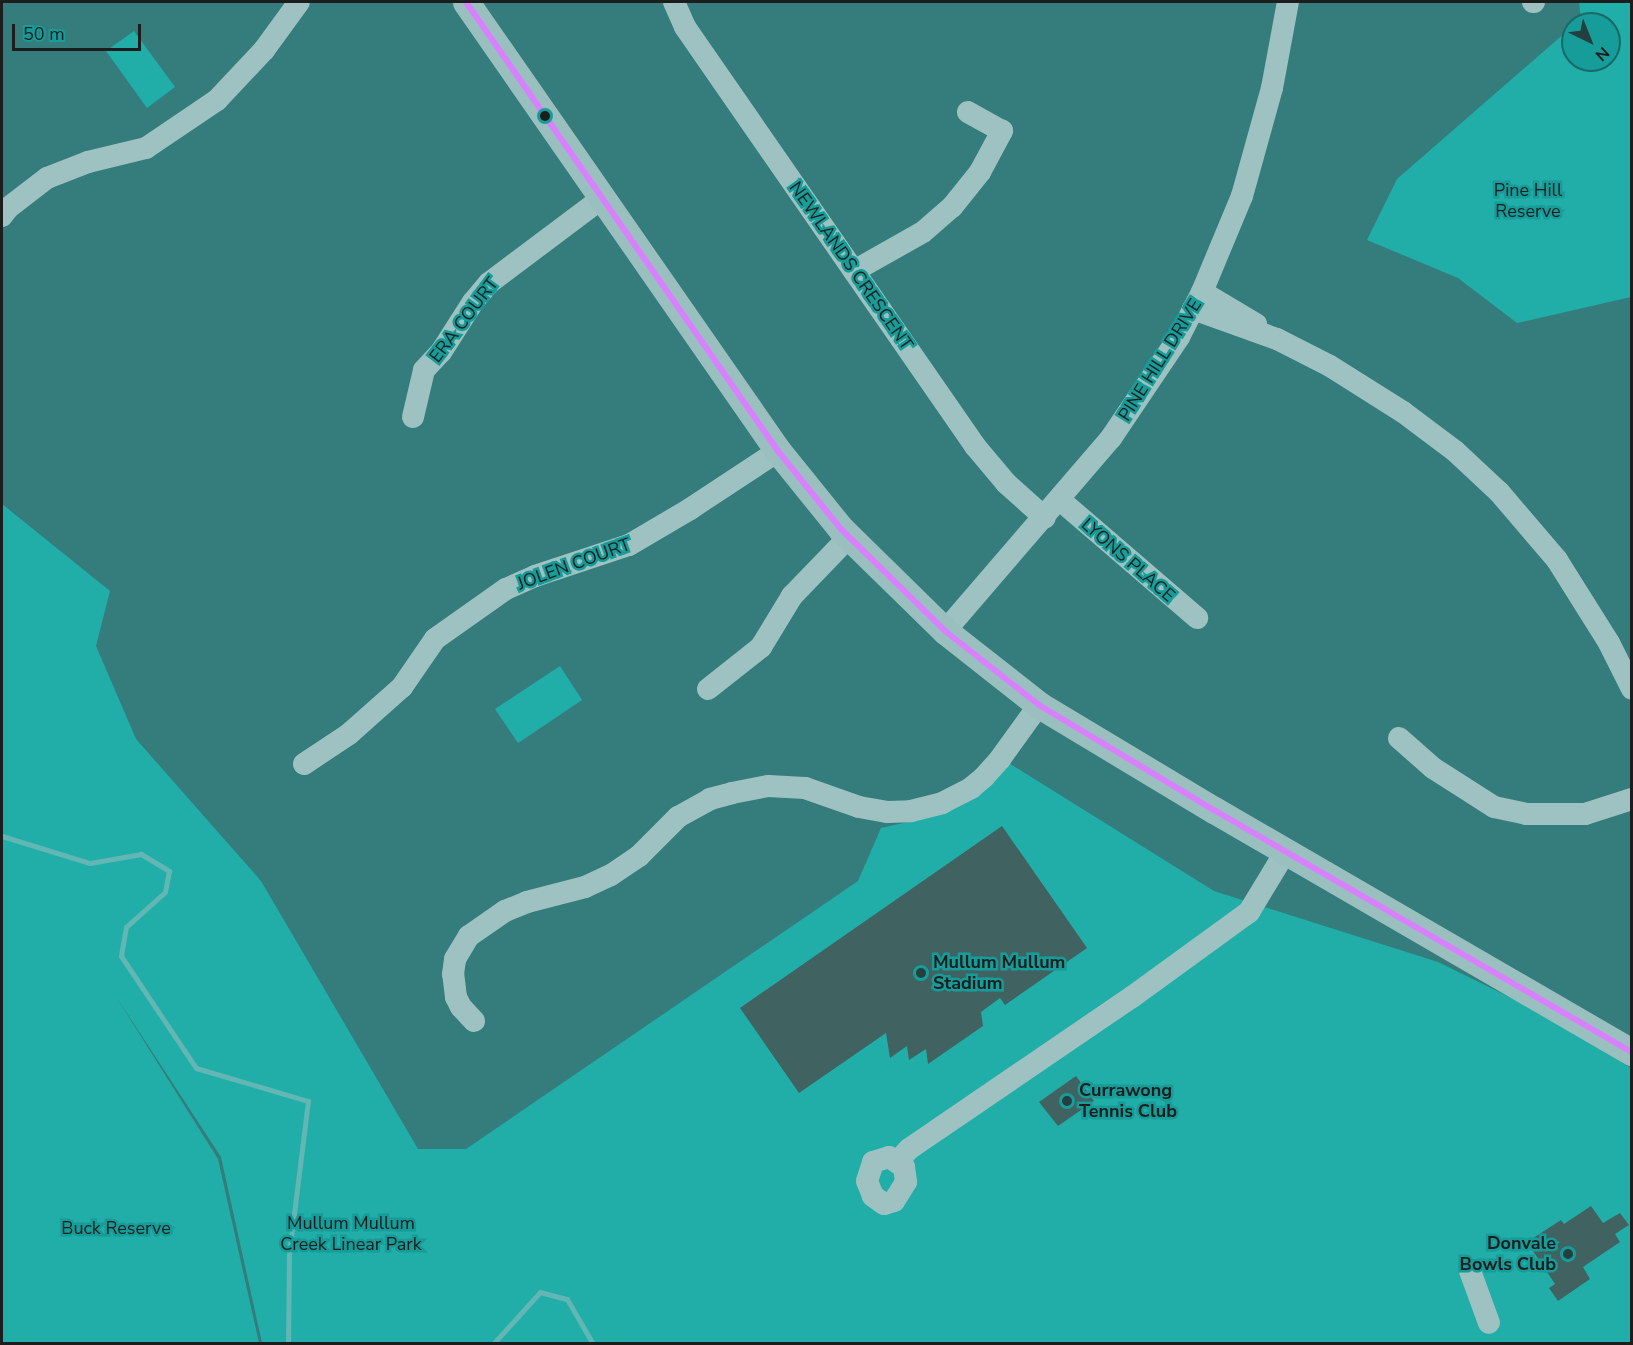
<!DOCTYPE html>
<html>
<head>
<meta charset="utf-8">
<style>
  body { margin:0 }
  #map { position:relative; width:1633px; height:1345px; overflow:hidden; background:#357d7c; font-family:"Nunito Sans",sans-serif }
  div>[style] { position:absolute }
  .green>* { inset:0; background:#21aea9 }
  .stream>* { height:5px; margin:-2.5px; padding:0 2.5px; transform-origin:2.5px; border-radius:2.5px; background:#62b6b4 }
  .building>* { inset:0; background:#406261 }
  .minor>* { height:22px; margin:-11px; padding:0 11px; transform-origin:11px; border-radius:11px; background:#9dc2c1 }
  .major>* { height:27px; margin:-13.5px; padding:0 13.5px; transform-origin:13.5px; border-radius:13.5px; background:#9abfbf }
  .bus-1>* { height:6px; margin:-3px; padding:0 3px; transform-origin:3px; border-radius:3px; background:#d880ff }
  .dots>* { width:16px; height:16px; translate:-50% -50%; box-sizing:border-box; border:3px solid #169c99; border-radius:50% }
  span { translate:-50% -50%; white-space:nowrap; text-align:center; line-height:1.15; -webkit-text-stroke:5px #169c99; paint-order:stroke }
  .park-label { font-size:18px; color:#1b1d1d }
  .street-label { font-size:18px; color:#1d1d1d }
  .poi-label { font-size:18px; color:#1d1d1d; font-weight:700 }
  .left { translate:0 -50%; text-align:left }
  .right { translate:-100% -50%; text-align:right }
  .frame { position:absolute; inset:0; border:3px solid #1d1d1d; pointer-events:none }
  .north { position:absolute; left:1561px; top:12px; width:60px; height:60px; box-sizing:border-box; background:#169c99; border:2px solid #196967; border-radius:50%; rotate:137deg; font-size:16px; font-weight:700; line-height:24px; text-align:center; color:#1d1d1d }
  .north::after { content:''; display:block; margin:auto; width:21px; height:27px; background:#253f3e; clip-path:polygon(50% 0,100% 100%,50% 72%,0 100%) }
  .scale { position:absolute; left:12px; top:24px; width:129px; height:27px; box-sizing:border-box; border:3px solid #1d1d1d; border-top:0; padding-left:8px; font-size:18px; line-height:21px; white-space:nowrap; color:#1d1d1d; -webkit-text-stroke:4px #169c99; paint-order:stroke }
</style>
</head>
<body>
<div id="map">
  <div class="green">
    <div style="clip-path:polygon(1579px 2px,1631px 2px,1631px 297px,1517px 323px,1458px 278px,1367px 240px,1397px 179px,1573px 26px,1573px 60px,1609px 60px,1609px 24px,1576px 24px,1581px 20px)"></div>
    <div style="clip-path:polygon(134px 31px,175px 87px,147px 108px,106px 51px)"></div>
    <div style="clip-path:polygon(2px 504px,110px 591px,96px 646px,136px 739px,261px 881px,418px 1149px,466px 1149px,858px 881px,881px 828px,935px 816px,1004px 760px,1214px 891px,1438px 962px,1542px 1013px,1631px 1068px,1631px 1343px,262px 1343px,221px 1157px,115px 995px,218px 1159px,259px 1343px,2px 1343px)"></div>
    <div style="clip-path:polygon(560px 666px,582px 700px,518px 743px,495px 709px)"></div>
  </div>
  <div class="stream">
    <div style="left:2px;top:836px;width:92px;rotate:17.1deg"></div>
    <div style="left:90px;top:863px;width:52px;rotate:-10deg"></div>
    <div style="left:141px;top:854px;width:33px;rotate:31deg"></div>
    <div style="left:169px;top:871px;width:21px;rotate:101deg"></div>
    <div style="left:165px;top:892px;width:52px;rotate:138.1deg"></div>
    <div style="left:126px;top:927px;width:29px;rotate:100deg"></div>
    <div style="left:121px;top:956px;width:135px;rotate:56.2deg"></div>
    <div style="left:196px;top:1068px;width:117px;rotate:16.4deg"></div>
    <div style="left:308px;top:1101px;width:154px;rotate:97.1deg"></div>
    <div style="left:289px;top:1254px;width:90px;rotate:90.6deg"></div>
    <div style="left:493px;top:1344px;width:70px;rotate:-47.9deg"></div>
    <div style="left:540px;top:1292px;width:28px;rotate:15deg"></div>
    <div style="left:567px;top:1299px;width:52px;rotate:60deg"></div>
  </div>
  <div class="building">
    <div style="clip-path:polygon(1002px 826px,1087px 948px,1005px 1005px,1000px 998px,981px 1012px,983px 1026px,928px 1064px,926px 1049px,909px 1060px,907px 1046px,890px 1058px,886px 1033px,799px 1093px,740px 1008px)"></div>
    <div style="clip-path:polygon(1076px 1076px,1094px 1101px,1058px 1126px,1039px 1102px)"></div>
    <div style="clip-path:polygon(1591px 1206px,1603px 1223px,1620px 1213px,1629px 1225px,1615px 1234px,1620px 1242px,1583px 1267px,1590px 1279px,1558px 1301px,1549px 1288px,1555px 1284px,1527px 1242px,1561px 1220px,1564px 1224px)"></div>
  </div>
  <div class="minor">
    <div style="left:674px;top:2px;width:27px;rotate:66deg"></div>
    <div style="left:685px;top:27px;width:510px;rotate:55.31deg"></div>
    <div style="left:975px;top:446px;width:48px;rotate:50deg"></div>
    <div style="left:1006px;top:483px;width:52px;rotate:41.9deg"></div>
    <div style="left:1533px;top:2px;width:1px"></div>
    <div style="left:2px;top:216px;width:10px;rotate:-53deg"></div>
    <div style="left:8px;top:208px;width:49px;rotate:-37.6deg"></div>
    <div style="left:47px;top:178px;width:44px;rotate:-21.3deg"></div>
    <div style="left:88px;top:162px;width:60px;rotate:-13.6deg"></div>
    <div style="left:146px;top:148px;width:86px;rotate:-34.1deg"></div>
    <div style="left:217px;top:100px;width:69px;rotate:-46.8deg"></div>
    <div style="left:264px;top:50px;width:59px;rotate:-53.9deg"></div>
    <div style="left:854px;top:271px;width:79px;rotate:-29.5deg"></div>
    <div style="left:923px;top:232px;width:38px;rotate:-41deg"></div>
    <div style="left:952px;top:207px;width:45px;rotate:-51.3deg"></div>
    <div style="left:980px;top:172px;width:47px;rotate:-61.8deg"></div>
    <div style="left:1002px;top:131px;width:39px;rotate:-151deg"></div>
    <div style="left:1202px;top:292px;width:63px;rotate:30.7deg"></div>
    <div style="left:1193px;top:309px;width:89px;rotate:19.7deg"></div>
    <div style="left:1277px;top:339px;width:59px;rotate:27deg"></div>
    <div style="left:1330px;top:366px;width:86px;rotate:32.2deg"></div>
    <div style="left:1403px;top:412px;width:65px;rotate:36.9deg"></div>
    <div style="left:1455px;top:451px;width:60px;rotate:43deg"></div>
    <div style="left:1499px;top:492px;width:89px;rotate:49.5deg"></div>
    <div style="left:1557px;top:560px;width:98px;rotate:57.9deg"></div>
    <div style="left:1609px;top:643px;width:51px;rotate:63.4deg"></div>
    <div style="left:413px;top:417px;width:48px;rotate:-76.8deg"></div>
    <div style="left:424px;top:370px;width:25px;rotate:-47deg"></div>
    <div style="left:441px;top:352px;width:59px;rotate:-57.4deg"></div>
    <div style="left:473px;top:302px;width:25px;rotate:-50deg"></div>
    <div style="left:489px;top:283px;width:140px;rotate:-36.9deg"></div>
    <div style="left:1060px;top:500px;width:181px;rotate:40.7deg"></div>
    <div style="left:945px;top:631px;width:255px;rotate:-49.3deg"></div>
    <div style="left:1111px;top:438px;width:122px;rotate:-56deg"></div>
    <div style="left:1179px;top:337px;width:51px;rotate:-62.9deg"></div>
    <div style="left:1202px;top:292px;width:104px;rotate:-67.4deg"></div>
    <div style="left:1242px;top:196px;width:112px;rotate:-74.5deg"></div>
    <div style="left:1272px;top:88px;width:87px;rotate:-79.5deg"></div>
    <div style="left:708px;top:689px;width:68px;rotate:-38.4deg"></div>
    <div style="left:761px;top:647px;width:60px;rotate:-58.7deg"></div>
    <div style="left:792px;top:596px;width:81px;rotate:-46deg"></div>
    <div style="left:1399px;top:738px;width:45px;rotate:41.4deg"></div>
    <div style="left:1433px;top:768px;width:72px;rotate:32.6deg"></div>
    <div style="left:1494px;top:807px;width:33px;rotate:12deg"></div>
    <div style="left:1526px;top:814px;width:59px"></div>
    <div style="left:1585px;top:814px;width:49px;rotate:-17.7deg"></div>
    <div style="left:304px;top:764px;width:54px;rotate:-33.7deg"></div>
    <div style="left:349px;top:734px;width:71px;rotate:-41.6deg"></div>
    <div style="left:402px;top:687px;width:58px;rotate:-55.5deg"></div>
    <div style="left:435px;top:639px;width:87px;rotate:-35.2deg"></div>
    <div style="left:506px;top:589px;width:32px;rotate:-24deg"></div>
    <div style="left:535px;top:576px;width:99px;rotate:-18.3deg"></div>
    <div style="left:629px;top:545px;width:71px;rotate:-30.5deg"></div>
    <div style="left:690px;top:509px;width:105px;rotate:-33.4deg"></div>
    <div style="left:474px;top:1021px;width:19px;rotate:-133deg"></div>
    <div style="left:461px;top:1007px;width:11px;rotate:-117deg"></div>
    <div style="left:456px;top:997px;width:23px;rotate:-97deg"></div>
    <div style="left:453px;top:974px;width:15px;rotate:-82deg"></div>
    <div style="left:455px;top:959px;width:27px;rotate:-59deg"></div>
    <div style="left:469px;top:936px;width:44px;rotate:-34.8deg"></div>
    <div style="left:505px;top:911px;width:24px;rotate:-22deg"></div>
    <div style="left:527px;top:902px;width:60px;rotate:-14.5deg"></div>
    <div style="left:585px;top:887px;width:29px;rotate:-25deg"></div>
    <div style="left:611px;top:875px;width:34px;rotate:-34deg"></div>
    <div style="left:639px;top:856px;width:55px;rotate:-45deg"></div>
    <div style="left:678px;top:817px;width:37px;rotate:-29deg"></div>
    <div style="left:710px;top:799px;width:23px;rotate:-15deg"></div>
    <div style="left:732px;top:793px;width:37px;rotate:-11deg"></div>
    <div style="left:768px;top:786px;width:37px;rotate:3deg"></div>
    <div style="left:805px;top:788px;width:57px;rotate:19.4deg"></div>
    <div style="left:859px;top:807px;width:28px;rotate:10deg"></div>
    <div style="left:887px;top:812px;width:24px;rotate:-2deg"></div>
    <div style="left:911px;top:811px;width:32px;rotate:-14deg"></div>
    <div style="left:942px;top:803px;width:33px;rotate:-27deg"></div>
    <div style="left:971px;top:788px;width:17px;rotate:-40deg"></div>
    <div style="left:984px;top:777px;width:24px;rotate:-48deg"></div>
    <div style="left:1000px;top:759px;width:67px;rotate:-54.2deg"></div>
    <div style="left:889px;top:1157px;width:18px;rotate:34deg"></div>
    <div style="left:904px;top:1167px;width:15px;rotate:82deg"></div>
    <div style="left:906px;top:1182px;width:22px;rotate:122deg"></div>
    <div style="left:894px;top:1201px;width:10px;rotate:163deg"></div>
    <div style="left:884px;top:1204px;width:14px;rotate:-144deg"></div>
    <div style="left:873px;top:1196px;width:16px;rotate:-112deg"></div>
    <div style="left:867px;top:1181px;width:20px;rotate:-72deg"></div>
    <div style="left:873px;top:1162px;width:17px;rotate:-17deg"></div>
    <div style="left:898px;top:1161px;width:16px;rotate:-47deg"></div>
    <div style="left:909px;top:1149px;width:270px;rotate:-34.3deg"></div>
    <div style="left:1132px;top:997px;width:145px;rotate:-36deg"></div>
    <div style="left:1249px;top:912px;width:71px;rotate:-58.8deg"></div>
    <div style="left:1470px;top:1271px;width:55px;rotate:69.9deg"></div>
  </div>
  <div class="major">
    <div style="left:466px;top:2px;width:547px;rotate:55.21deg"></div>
    <div style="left:778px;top:451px;width:100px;rotate:51.1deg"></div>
    <div style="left:841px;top:529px;width:146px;rotate:44.4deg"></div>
    <div style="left:945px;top:631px;width:120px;rotate:38.2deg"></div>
    <div style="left:1039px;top:705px;width:204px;rotate:31deg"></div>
    <div style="left:1214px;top:810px;width:483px;rotate:30.1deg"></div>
  </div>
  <div class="bus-1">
    <div style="left:466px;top:2px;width:547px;rotate:55.21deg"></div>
    <div style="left:778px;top:451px;width:100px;rotate:51.1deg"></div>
    <div style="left:841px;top:529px;width:146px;rotate:44.4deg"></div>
    <div style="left:945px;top:631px;width:120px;rotate:38.2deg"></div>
    <div style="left:1039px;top:705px;width:204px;rotate:31deg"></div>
    <div style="left:1214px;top:810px;width:483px;rotate:30.1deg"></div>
  </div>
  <div class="dots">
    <div style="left:545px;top:116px;background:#1d1d1d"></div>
    <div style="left:921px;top:973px;background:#253f3e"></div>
    <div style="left:1067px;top:1101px;background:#253f3e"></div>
    <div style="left:1568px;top:1254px;background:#253f3e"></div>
  </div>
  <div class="park-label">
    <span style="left:1528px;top:201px">Pine Hill<br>Reserve</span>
    <span style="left:351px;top:1234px">Mullum Mullum<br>Creek Linear Park</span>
    <span style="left:116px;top:1228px">Buck Reserve</span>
  </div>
  <div class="street-label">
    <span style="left:851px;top:266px;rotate:55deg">NEWLANDS CRESCENT</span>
    <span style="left:464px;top:320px;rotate:-53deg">ERA COURT</span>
    <span style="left:1160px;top:360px;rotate:-58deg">PINE HILL DRIVE</span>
    <span style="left:1128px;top:560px;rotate:41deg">LYONS PLACE</span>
    <span style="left:574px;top:564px;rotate:-20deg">JOLEN COURT</span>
  </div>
  <div class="poi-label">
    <span class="left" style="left:933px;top:973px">Mullum Mullum<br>Stadium</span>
    <span class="left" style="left:1079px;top:1101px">Currawong<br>Tennis Club</span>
    <span class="right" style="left:1556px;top:1254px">Donvale<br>Bowls Club</span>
  </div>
  <div class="frame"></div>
  <div class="north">N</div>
  <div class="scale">50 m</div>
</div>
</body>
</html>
